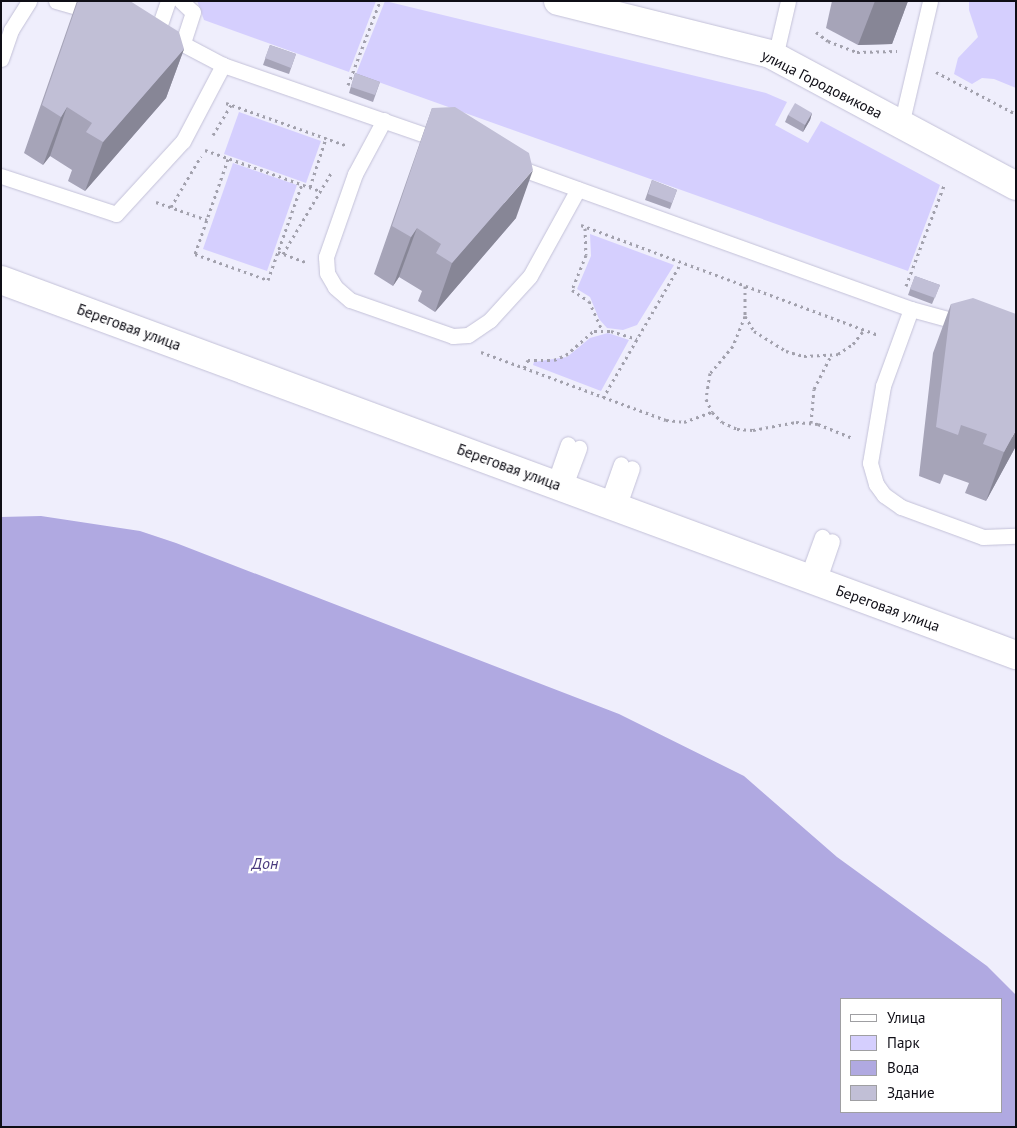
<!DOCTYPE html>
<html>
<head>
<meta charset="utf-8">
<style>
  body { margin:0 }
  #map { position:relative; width:1017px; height:1128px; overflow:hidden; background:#efeefc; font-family:"PT Sans",sans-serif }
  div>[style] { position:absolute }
  .green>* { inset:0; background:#d5cffe }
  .water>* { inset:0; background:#b0a9e1 }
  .path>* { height:3px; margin-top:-1.5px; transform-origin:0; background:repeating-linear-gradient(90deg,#a2a1ad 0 2.5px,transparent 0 6.5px) }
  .roads { filter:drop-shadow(0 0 1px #c3c1d8) drop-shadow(0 0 1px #c3c1d8) }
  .lane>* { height:15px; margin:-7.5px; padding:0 7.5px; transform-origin:7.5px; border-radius:7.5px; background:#fff }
  .street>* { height:28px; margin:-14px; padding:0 14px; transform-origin:14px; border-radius:14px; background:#fff }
  .wall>* { inset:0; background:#a6a4b8 }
  .shaded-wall>* { inset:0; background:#878696 }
  .building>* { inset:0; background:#c1bfd6 }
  span { translate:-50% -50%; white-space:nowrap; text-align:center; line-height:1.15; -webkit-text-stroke:4.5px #fff; paint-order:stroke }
  .street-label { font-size:15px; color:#0f0e16 }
  .water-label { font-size:16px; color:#4a3b7f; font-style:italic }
  .frame { position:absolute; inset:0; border:2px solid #0f0e16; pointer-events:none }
  .legend { position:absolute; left:840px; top:998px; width:162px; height:115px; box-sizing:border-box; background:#fff; border:1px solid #9f9fa2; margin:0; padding:6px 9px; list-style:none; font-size:15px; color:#0f0e16 }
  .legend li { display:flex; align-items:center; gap:10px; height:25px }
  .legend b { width:25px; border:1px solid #9f9fa2 }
</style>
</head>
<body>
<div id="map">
  <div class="green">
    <div style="clip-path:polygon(197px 1px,376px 1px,349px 72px,204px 20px)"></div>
    <div style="clip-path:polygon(385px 1px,766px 93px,787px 102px,775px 125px,808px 143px,821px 121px,940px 185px,908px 271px,356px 74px)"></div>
    <div style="clip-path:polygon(969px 1px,1016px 1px,1016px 88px,994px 79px,982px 78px,972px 84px,954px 74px,958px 58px,978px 37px,969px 10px)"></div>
    <div style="clip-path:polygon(239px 112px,321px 141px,306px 183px,224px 154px)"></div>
    <div style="clip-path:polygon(233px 163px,297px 185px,267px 271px,203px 249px)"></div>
    <div style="clip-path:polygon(590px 234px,674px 265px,637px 325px,623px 330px,607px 328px,599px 319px,590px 297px,577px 289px,591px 256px)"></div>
    <div style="clip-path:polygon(608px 333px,629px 340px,601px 391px,533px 365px,534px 362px,567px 357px,590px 338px)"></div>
  </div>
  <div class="water">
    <div style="clip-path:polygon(evenodd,41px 516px,140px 531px,176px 543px,619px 714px,744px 776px,837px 857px,987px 966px,1016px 995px,1016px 1127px,1px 1127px,1px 517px,41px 516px,841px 999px,1001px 999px,1001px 1112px,841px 1112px,841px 999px)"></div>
  </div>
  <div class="path">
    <div style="left:816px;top:32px;width:15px;rotate:37deg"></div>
    <div style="left:828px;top:41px;width:31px;rotate:21deg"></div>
    <div style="left:857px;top:52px;width:40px;rotate:-1.4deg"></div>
    <div style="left:936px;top:72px;width:90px;rotate:27.7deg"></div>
    <div style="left:348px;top:85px;width:90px;rotate:-69.1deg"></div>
    <div style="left:226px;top:103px;width:129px;rotate:19.4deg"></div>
    <div style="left:213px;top:135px;width:35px;rotate:-59deg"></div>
    <div style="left:205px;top:150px;width:122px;rotate:19.6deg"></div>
    <div style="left:228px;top:159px;width:101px;rotate:109.2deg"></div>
    <div style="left:195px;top:254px;width:77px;rotate:19.6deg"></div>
    <div style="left:268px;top:280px;width:102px;rotate:-70.5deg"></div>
    <div style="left:310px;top:187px;width:52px;rotate:-71.9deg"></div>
    <div style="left:156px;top:202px;width:54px;rotate:19.4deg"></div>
    <div style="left:171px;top:207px;width:59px;rotate:-59.5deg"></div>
    <div style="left:581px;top:225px;width:317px;rotate:20.3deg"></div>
    <div style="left:585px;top:228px;width:27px;rotate:88deg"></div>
    <div style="left:586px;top:255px;width:38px;rotate:112deg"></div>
    <div style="left:572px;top:290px;width:20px;rotate:33deg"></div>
    <div style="left:589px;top:301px;width:32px;rotate:66deg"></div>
    <div style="left:278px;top:252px;width:29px;rotate:20deg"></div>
    <div style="left:283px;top:254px;width:94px;rotate:-59.3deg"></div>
    <div style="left:745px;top:286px;width:30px;rotate:90deg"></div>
    <div style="left:745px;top:316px;width:17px;rotate:59deg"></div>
    <div style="left:754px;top:331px;width:38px;rotate:32deg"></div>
    <div style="left:786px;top:351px;width:19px;rotate:16deg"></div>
    <div style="left:804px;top:356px;width:34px;rotate:-3deg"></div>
    <div style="left:838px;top:354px;width:18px;rotate:-34deg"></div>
    <div style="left:853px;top:344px;width:18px;rotate:-52deg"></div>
    <div style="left:906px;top:286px;width:110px;rotate:-69.3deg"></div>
    <div style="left:745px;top:316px;width:32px;rotate:112deg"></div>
    <div style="left:733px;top:346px;width:35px;rotate:130deg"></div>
    <div style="left:710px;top:373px;width:26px;rotate:99deg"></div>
    <div style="left:706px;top:399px;width:14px;rotate:65deg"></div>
    <div style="left:712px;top:412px;width:14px;rotate:45deg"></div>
    <div style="left:722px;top:422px;width:17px;rotate:25deg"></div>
    <div style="left:737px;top:429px;width:16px;rotate:4deg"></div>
    <div style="left:753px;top:430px;width:44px;rotate:-10.5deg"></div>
    <div style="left:796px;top:422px;width:22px;rotate:5deg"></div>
    <div style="left:818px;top:424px;width:38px;rotate:22deg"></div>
    <div style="left:481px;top:352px;width:197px;rotate:20.2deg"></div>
    <div style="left:666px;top:420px;width:18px;rotate:6deg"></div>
    <div style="left:684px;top:422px;width:30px;rotate:-20deg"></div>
    <div style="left:524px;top:368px;width:9px;rotate:-63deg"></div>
    <div style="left:528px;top:360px;width:26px"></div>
    <div style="left:554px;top:360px;width:13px;rotate:-23deg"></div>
    <div style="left:566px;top:355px;width:37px;rotate:-41deg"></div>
    <div style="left:594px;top:331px;width:17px"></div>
    <div style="left:611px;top:331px;width:27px;rotate:17deg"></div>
    <div style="left:603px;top:398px;width:156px;rotate:-60deg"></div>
    <div style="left:811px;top:423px;width:34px;rotate:-85deg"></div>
    <div style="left:814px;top:389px;width:37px;rotate:-63deg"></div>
  </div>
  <div class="roads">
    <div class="lane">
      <div style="left:56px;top:1px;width:40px;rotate:16deg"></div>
      <div style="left:181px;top:1px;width:16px;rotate:43deg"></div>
      <div style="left:193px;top:12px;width:33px;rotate:108deg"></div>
      <div style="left:158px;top:30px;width:31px;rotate:-71deg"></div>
      <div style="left:166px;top:35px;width:64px;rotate:27.8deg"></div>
      <div style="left:223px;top:65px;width:233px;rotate:19.1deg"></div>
      <div style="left:775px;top:57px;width:57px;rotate:-76.9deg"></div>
      <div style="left:1px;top:59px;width:31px;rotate:-71deg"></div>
      <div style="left:11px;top:30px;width:34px;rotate:-58deg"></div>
      <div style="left:384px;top:120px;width:61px;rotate:118.2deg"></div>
      <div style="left:355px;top:174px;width:88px;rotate:109.3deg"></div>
      <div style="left:326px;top:257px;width:16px;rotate:86deg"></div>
      <div style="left:327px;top:273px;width:16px;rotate:60deg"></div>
      <div style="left:335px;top:287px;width:20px;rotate:41deg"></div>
      <div style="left:350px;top:300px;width:109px;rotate:19.3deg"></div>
      <div style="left:453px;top:336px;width:15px;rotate:-4deg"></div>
      <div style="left:468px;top:335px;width:27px;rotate:-34deg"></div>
      <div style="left:490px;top:320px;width:59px;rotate:-47.7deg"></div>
      <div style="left:530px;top:276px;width:99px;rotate:-61.1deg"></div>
      <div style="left:901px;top:125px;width:127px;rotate:-76.8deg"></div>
      <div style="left:514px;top:166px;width:422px;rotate:19.8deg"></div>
      <div style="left:911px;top:309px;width:57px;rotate:15.3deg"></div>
      <div style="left:1px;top:176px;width:121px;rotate:18.3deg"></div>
      <div style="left:116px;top:214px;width:99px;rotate:-47.5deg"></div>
      <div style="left:183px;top:141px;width:86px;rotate:-62.2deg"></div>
      <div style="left:911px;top:309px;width:82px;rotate:110deg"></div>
      <div style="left:883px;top:386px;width:78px;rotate:99.6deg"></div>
      <div style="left:870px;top:463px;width:22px;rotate:74deg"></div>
      <div style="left:876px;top:484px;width:14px;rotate:54deg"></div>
      <div style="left:884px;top:495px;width:21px;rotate:35deg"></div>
      <div style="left:901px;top:507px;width:87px;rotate:20.1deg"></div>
      <div style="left:983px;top:537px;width:33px;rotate:-2deg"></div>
      <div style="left:554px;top:484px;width:42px;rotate:-70.7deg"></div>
      <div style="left:564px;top:488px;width:43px;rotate:-69.4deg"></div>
      <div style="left:607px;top:504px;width:42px;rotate:-70.7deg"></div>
      <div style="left:618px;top:508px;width:42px;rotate:-70.7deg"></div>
      <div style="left:807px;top:578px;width:44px;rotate:-69.9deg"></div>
      <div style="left:818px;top:582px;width:43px;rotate:-71.1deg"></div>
    </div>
    <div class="street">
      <div style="left:558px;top:1px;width:219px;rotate:14deg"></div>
      <div style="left:770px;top:54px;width:279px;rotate:28.2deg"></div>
      <div style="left:1px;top:280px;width:1082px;rotate:20.28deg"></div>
    </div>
  </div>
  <div class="wall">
    <div style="clip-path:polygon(77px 1px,184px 49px,166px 98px,85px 191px,68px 181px,72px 170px,50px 156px,43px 165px,24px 153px)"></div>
    <div style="clip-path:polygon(832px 1px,908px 1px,892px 44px,858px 45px,826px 28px)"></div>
    <div style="clip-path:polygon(270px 45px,296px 54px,289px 74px,263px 65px)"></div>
    <div style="clip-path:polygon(355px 73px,380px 82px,373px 102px,349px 93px)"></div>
    <div style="clip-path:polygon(432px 108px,516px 218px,435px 312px,418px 301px,422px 291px,399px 277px,393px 286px,374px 274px)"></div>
    <div style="clip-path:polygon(812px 113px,810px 120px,803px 132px,785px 122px,788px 115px)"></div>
    <div style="clip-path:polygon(652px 180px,677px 190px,670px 209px,645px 200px)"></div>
    <div style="clip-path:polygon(915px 276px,940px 285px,932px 304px,908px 295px)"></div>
    <div style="clip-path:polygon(951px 304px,1016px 446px,986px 501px,965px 493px,969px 483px,944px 474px,940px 484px,919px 476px,933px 353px)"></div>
  </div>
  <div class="shaded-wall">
    <div style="clip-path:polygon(875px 1px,908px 1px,892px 44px,858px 45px)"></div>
    <div style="clip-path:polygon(184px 49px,166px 98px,85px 191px,103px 142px)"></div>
    <div style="clip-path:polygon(67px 107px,50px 156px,43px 165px,61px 117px)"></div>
    <div style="clip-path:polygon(812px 113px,810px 120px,803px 132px,805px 125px)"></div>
    <div style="clip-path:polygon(533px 170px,516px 218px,435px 312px,452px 263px)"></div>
    <div style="clip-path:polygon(417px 228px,399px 277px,393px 286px,411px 237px)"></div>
    <div style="clip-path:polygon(1016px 430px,1016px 446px,986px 501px,1004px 452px)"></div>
  </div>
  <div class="building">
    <div style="clip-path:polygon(78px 1px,130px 1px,179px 32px,184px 49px,103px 142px,86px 132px,92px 123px,67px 107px,61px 117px,42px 105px)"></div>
    <div style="clip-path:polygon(270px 45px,296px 54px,291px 68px,265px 58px)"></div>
    <div style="clip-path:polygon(355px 73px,380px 82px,375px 95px,351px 87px)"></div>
    <div style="clip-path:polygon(795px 103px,812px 113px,805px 125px,788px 115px)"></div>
    <div style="clip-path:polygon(455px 107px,529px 153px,533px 170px,452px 263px,436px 253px,441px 244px,417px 228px,411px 237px,392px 226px,432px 108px)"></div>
    <div style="clip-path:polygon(652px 180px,677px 190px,672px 203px,648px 194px)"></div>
    <div style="clip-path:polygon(915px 276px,940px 285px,935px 298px,910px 289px)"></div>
    <div style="clip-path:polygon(973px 298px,1016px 314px,1016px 430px,1004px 452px,983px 444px,987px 434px,961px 425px,958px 435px,936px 427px,951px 304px)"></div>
  </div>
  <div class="street-label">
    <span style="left:822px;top:84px;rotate:27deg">улица Городовикова</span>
    <span style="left:129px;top:327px;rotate:20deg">Береговая улица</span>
    <span style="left:509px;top:467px;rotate:20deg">Береговая улица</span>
    <span style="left:888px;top:608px;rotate:20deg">Береговая улица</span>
  </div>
  <div class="water-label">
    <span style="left:265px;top:863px">Дон</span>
  </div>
  <div class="frame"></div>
  <ul class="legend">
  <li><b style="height:6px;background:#fff"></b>Улица</li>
  <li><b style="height:14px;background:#d5cffe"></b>Парк</li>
  <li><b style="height:14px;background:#b0a9e1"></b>Вода</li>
  <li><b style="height:14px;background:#c1bfd6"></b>Здание</li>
  </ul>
</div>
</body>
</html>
